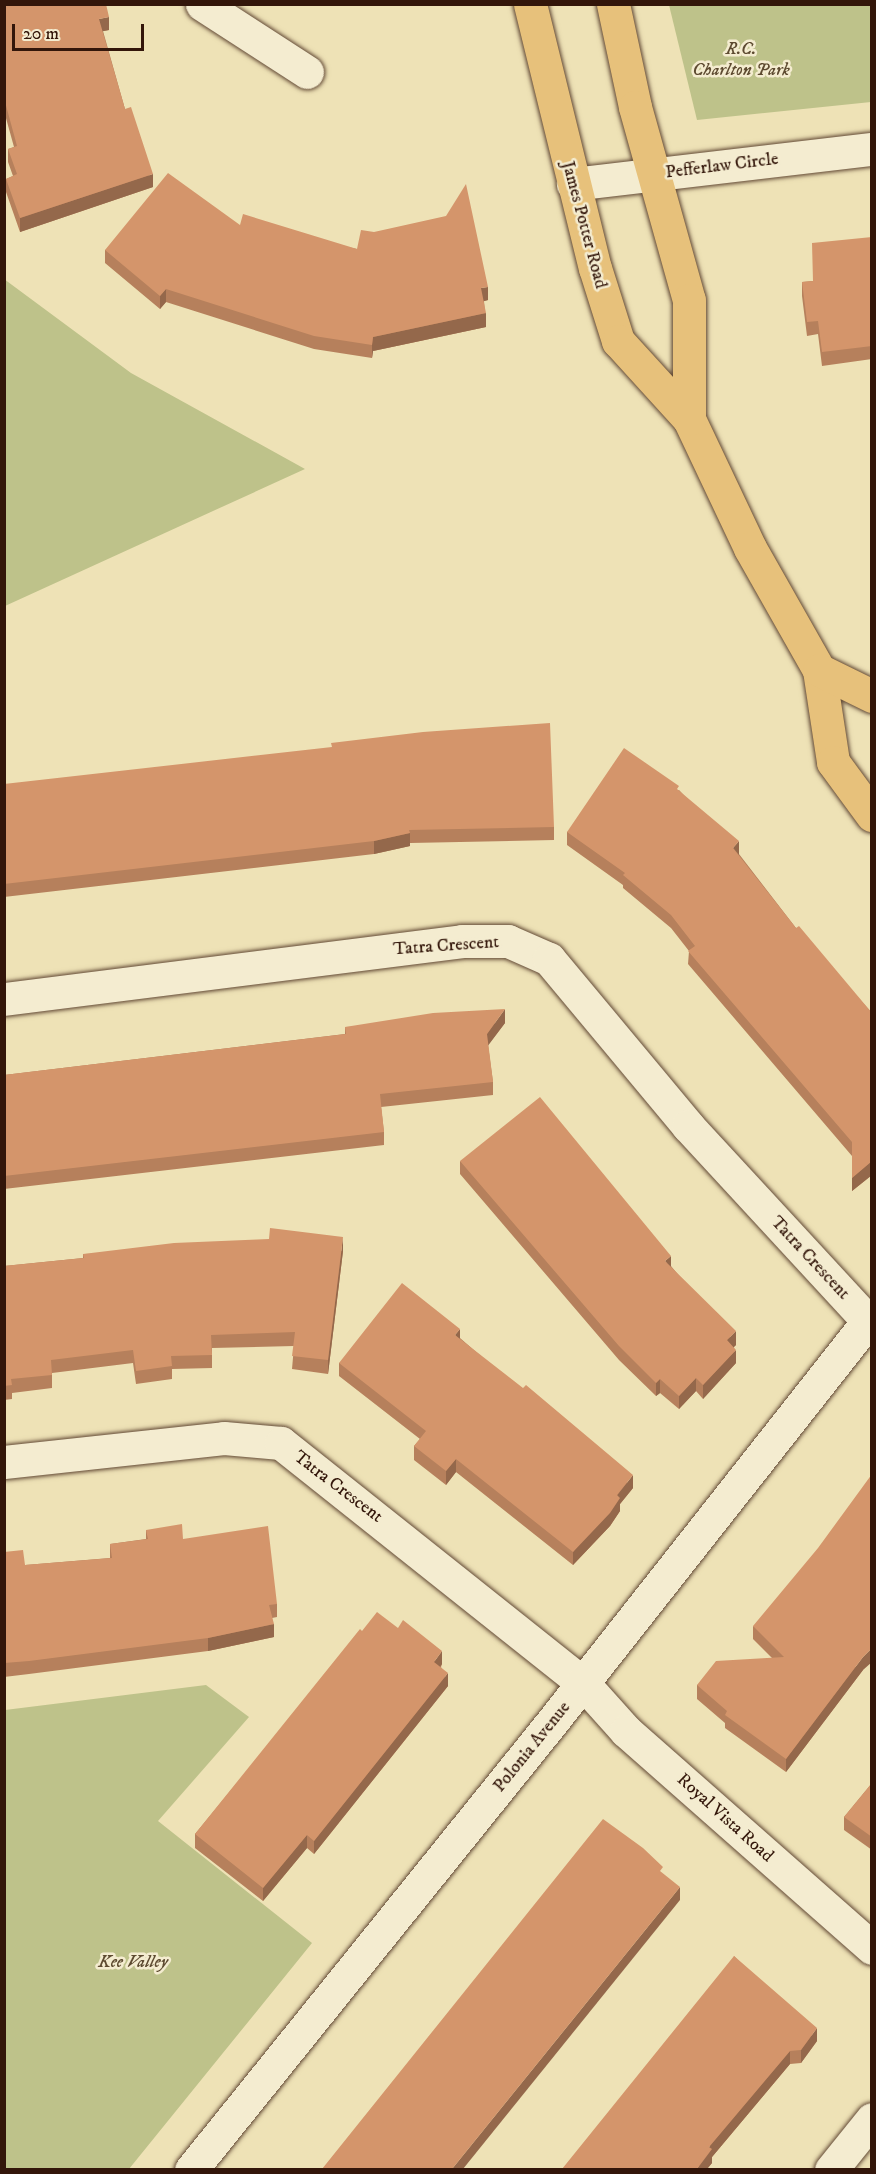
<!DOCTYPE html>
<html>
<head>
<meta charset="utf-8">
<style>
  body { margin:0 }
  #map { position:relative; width:876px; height:2174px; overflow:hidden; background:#eee2b6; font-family:"IM FELL DW Pica",serif }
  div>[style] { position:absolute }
  .green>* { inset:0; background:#bec28a }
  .roads { filter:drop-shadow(0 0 2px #624935) drop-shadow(0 0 2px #624935) }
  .minor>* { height:33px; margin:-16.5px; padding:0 16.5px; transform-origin:16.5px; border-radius:16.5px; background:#f4ecd0 }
  .major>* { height:33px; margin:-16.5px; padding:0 16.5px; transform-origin:16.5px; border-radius:16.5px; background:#e7c17b }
  .wall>* { inset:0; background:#b6805c }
  .shaded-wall>* { inset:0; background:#94684b }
  .building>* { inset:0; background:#d4956b }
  span { translate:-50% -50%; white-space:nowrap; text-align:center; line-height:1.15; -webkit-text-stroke:5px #f4ecd0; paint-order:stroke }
  .park-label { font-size:18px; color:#5d4a30; font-style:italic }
  .street-label { font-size:18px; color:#33160a }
  .frame { position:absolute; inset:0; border:6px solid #33160a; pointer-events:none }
  .scale { position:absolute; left:12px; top:24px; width:132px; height:27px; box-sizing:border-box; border:3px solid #33160a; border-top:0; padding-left:8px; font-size:18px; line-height:21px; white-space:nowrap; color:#33160a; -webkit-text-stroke:4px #f4ecd0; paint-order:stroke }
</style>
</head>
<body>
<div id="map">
  <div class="green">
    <div style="clip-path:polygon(669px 5px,871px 5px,871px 102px,697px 120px)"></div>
    <div style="clip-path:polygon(4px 279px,131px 373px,305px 469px,5px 606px)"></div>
    <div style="clip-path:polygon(206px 1685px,249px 1717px,158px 1821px,312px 1943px,129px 2169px,5px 2169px,5px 1710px)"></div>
  </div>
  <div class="roads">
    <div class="minor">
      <div style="left:202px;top:4px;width:125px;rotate:32.9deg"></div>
      <div style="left:573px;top:184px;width:301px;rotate:-6.7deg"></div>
      <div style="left:4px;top:999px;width:462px;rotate:-7.2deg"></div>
      <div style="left:462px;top:941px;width:46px"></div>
      <div style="left:508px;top:941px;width:45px;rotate:23.7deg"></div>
      <div style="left:549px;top:959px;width:217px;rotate:50.2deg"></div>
      <div style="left:688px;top:1126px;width:265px;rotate:47.3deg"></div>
      <div style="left:4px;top:1462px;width:221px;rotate:-6.2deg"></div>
      <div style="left:224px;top:1438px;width:57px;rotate:5deg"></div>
      <div style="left:281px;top:1443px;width:386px;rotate:38.5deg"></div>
      <div style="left:583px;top:1683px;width:64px;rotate:48.1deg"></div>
      <div style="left:626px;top:1731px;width:328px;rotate:41.4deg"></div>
      <div style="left:191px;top:2170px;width:575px;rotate:-51.14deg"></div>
      <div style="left:552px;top:1722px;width:517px;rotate:-51.76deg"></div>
      <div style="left:831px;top:2170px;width:65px;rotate:-51.2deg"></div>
    </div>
    <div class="major">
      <div style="left:530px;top:4px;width:272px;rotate:76.2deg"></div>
      <div style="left:595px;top:268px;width:77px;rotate:72.5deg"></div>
      <div style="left:618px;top:341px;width:105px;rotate:47.7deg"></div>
      <div style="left:689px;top:419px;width:143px;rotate:64.7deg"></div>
      <div style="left:750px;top:548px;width:140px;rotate:60.5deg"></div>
      <div style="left:819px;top:670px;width:93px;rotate:81.3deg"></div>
      <div style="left:833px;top:762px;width:66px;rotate:53.7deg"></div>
      <div style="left:613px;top:4px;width:105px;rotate:77.9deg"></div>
      <div style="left:635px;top:107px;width:200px;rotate:74.4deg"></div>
      <div style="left:689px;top:300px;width:119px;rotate:90deg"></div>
      <div style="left:819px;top:670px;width:59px;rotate:26.1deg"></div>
    </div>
  </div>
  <div class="wall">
    <div style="clip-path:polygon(4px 4px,109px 30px,103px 31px,125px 109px,153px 187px,20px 232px,6px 192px,6px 179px,13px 176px,8px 162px,8px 149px,14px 147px,4px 111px)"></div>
    <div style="clip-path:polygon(240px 225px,357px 249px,488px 300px,484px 301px,486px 327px,373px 351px,372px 358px,314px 349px,166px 302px,160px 309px,105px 263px,105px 250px)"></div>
    <div style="clip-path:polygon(872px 237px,872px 359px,822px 366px,818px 334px,807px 336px,802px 296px,802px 282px,813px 281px)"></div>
    <div style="clip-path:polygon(4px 784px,554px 827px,554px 840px,410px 843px,410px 846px,374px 854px,4px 897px)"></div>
    <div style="clip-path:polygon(679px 790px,739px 854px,796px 928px,872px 1013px,872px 1175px,852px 1191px,852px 1156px,688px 964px,689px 951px,671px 928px,623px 888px,623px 885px,567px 845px,567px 832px)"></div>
    <div style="clip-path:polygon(505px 1023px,488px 1045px,493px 1082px,493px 1095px,381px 1107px,384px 1132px,384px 1145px,4px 1189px,4px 1075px,345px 1034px,345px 1027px)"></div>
    <div style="clip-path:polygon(460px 1161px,671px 1266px,736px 1345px,734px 1347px,736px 1363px,703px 1399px,696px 1391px,679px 1409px,660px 1393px,656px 1396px,619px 1360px,460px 1174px)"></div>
    <div style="clip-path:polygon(343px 1251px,328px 1374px,292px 1369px,294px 1346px,212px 1348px,212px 1368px,172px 1369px,172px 1379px,136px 1384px,133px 1363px,52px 1373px,52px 1388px,12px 1393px,12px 1399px,4px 1400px,4px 1266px,83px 1258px,83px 1254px)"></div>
    <div style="clip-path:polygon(460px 1338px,633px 1488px,620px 1504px,620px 1511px,610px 1526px,573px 1565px,456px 1472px,446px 1485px,414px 1460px,414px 1446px,420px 1439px,339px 1376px,339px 1363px)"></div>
    <div style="clip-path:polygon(146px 1530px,183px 1539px,277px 1604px,277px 1617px,272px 1618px,274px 1637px,208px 1651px,29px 1674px,4px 1677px,4px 1552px,25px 1565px,110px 1558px,110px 1544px,146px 1539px)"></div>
    <div style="clip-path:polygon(753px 1626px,863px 1670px,786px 1772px,725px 1728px,725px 1723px,697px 1699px,697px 1685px,772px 1658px,753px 1639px)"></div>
    <div style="clip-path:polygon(362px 1631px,442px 1664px,441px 1667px,448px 1686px,314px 1854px,307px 1848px,263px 1901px,195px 1848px,195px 1834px)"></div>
    <div style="clip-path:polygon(872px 1783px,872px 1850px,844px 1830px,844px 1817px)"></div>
    <div style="clip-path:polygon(734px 1956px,817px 2041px,801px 2063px,790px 2064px,712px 2157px,712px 2163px,707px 2169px)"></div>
  </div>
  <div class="shaded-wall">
    <div style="clip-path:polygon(109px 17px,109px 30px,99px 32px,99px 19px)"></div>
    <div style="clip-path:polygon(153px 174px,153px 187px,20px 232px,20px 218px)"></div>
    <div style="clip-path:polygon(488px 287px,488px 300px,481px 302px,481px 288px)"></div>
    <div style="clip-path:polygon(166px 289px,166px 302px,160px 309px,160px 296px)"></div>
    <div style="clip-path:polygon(486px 313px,486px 327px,373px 351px,372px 358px,372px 345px,373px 337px)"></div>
    <div style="clip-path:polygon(410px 833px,410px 846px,374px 854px,374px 841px)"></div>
    <div style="clip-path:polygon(739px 841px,739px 855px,733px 848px)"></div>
    <div style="clip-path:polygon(505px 1009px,505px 1023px,487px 1047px,487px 1034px)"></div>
    <div style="clip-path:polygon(872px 1161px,872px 1175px,852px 1191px,852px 1178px)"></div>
    <div style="clip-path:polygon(343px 1237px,343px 1251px,328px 1374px,328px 1360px)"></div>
    <div style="clip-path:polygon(671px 1256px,671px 1269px,665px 1261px)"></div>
    <div style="clip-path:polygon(460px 1329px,460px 1342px,455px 1335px)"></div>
    <div style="clip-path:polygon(736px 1331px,736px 1345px,727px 1353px,727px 1340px)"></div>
    <div style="clip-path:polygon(736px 1350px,736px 1363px,703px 1399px,703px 1385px)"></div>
    <div style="clip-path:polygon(696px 1378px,696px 1391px,679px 1409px,679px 1396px)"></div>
    <div style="clip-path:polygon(660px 1379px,660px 1393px,656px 1396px,656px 1383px)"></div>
    <div style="clip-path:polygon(456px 1459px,456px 1472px,446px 1485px,446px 1471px)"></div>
    <div style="clip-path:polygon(633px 1475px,633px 1488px,620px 1504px,620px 1511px,610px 1526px,573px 1565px,573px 1552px)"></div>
    <div style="clip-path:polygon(274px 1624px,274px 1637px,208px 1651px,208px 1638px)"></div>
    <div style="clip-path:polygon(872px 1648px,872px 1662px,863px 1670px,786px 1772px,786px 1759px,863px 1657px)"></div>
    <div style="clip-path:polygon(442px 1651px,442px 1664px,434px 1675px,434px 1662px)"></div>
    <div style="clip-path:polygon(448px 1673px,448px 1686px,314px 1854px,314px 1841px)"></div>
    <div style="clip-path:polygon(307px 1835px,307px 1848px,263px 1901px,263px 1888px)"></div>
    <div style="clip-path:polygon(680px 1887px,680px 1900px,463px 2169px,452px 2169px)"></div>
    <div style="clip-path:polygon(817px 2028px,817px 2041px,801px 2063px,801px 2050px)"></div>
    <div style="clip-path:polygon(790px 2051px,790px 2064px,712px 2157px,712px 2163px,707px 2169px,697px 2169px,709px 2147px)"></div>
  </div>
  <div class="building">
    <div style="clip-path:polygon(4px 4px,106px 4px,109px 17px,99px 19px,125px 109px,131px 107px,153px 174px,20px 218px,6px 179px,17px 174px,8px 149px,17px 146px,4px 98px)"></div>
    <div style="clip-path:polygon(168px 173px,240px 225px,243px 214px,357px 249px,361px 230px,374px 232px,446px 216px,466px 184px,488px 287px,481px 288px,486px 313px,373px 337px,372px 345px,314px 336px,166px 289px,160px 296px,105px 250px)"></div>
    <div style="clip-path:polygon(872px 237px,872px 346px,822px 352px,818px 321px,807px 322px,802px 282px,813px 281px,812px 243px)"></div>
    <div style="clip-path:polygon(550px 723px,554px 827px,409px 830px,410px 833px,374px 841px,4px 884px,4px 784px,332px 747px,331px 743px,423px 732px)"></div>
    <div style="clip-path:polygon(624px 748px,679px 786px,677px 789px,739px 841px,733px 848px,796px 928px,799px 926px,872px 1013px,872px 1161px,852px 1178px,852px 1142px,688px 951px,695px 946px,671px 915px,623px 875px,625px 873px,567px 832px)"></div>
    <div style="clip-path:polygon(505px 1009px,487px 1034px,493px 1082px,380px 1094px,384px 1132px,4px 1176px,4px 1075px,346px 1034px,345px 1027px,433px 1013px)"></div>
    <div style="clip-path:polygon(540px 1097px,671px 1256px,665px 1261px,736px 1331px,727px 1340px,736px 1350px,703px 1385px,696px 1378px,679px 1396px,660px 1379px,656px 1383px,619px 1346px,460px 1161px)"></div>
    <div style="clip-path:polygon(270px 1228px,343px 1237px,328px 1360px,292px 1356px,295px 1332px,211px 1335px,212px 1355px,171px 1356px,172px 1366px,136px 1371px,133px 1350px,51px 1360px,52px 1375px,11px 1379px,12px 1385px,4px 1386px,4px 1266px,84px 1258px,83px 1254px,174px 1243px,269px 1239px)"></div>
    <div style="clip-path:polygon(402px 1283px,460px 1329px,455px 1335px,523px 1388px,526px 1385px,633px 1475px,617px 1495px,620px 1498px,610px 1513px,573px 1552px,456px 1459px,446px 1471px,414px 1446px,426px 1431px,339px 1363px)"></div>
    <div style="clip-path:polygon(872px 1474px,872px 1648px,863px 1657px,786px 1759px,725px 1715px,727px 1711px,697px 1685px,716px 1661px,784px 1657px,753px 1626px,818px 1548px)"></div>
    <div style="clip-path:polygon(182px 1524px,183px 1539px,268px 1526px,277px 1604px,269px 1605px,274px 1624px,208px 1638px,29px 1661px,4px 1663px,4px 1552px,23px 1550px,25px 1565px,112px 1558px,110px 1544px,148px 1539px,146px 1530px)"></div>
    <div style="clip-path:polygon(377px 1612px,398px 1628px,403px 1620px,442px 1651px,434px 1662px,448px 1673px,314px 1841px,307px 1835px,263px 1888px,195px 1834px,360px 1629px,362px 1631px)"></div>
    <div style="clip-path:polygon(872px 1783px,872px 1837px,844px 1817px)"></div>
    <div style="clip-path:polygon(603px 1819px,643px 1848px,663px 1867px,660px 1871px,680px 1887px,452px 2169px,322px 2169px)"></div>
    <div style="clip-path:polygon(734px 1956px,817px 2028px,801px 2050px,790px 2051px,709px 2147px,712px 2149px,697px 2169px,562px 2169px)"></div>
  </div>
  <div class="park-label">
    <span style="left:741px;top:60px">R.C.<br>Charlton Park</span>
    <span style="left:133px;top:1962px">Kee Valley</span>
  </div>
  <div class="street-label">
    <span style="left:722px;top:166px;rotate:-7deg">Pefferlaw Circle</span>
    <span style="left:584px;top:225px;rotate:75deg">James Potter Road</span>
    <span style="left:446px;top:946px;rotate:-4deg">Tatra Crescent</span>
    <span style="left:810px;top:1258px;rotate:47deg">Tatra Crescent</span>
    <span style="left:338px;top:1487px;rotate:37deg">Tatra Crescent</span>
    <span style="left:532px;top:1747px;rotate:-51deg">Polonia Avenue</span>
    <span style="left:725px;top:1818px;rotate:42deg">Royal Vista Road</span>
  </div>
  <div class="frame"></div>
  <div class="scale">20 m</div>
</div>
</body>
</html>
